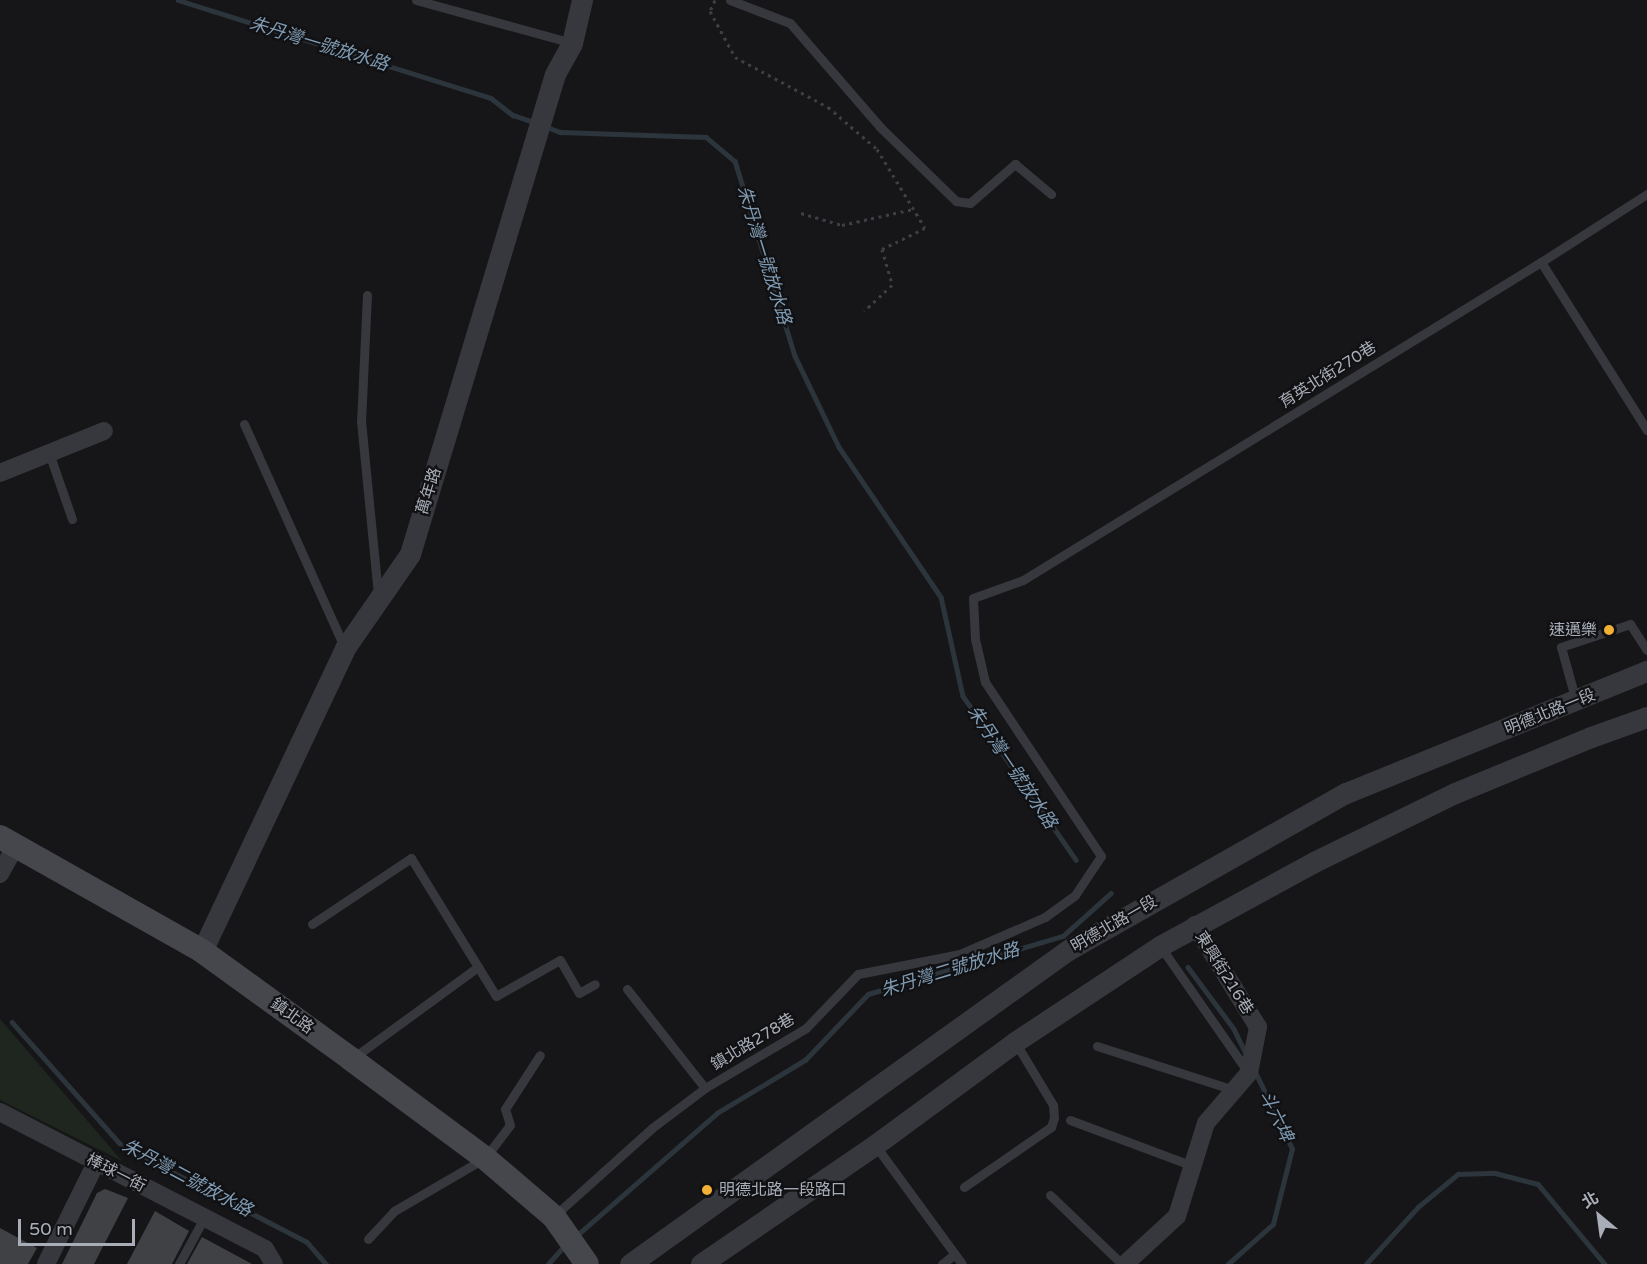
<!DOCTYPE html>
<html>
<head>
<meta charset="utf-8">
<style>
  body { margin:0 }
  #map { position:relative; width:1647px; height:1264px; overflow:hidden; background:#161618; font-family:"Varela Round","Noto Sans TC",sans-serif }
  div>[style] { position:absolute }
  .green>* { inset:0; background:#1e261f }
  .stream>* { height:4.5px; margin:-2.25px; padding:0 2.25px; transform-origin:2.25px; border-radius:2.25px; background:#2c353c }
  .building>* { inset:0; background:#404145 }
  .path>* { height:3px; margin-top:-1.5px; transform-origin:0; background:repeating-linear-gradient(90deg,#3d3f44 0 3px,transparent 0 7.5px) }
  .service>* { height:9px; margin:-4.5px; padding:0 4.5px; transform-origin:4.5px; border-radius:4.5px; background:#37383d }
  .minor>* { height:18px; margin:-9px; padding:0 9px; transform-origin:9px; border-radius:9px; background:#37383d }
  .tertiary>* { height:21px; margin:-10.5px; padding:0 10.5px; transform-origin:10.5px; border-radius:10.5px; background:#37383d }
  .secondary>* { height:24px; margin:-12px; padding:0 12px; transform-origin:12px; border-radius:12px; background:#45474d }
  .dots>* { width:16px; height:16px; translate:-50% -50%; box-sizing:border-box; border:3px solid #111113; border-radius:50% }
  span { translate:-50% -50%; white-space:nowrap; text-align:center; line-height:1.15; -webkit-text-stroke:4.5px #111113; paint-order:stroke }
  .street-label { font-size:16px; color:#a8adb8 }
  .poi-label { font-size:16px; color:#a8adb8 }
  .right { translate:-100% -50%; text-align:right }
  .left { translate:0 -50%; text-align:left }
  .water-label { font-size:18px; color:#7f9bb3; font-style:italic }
  .north { position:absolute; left:1569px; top:1186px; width:60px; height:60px; -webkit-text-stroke:4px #111113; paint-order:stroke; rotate:331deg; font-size:16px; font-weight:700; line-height:24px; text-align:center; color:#a8adb8 }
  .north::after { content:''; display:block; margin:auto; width:21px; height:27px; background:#a8adb8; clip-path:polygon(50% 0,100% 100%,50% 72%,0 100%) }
  .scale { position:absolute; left:18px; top:1219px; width:117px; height:27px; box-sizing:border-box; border:3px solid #a8adb8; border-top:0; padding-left:8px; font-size:18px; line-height:21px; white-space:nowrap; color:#a8adb8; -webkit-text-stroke:4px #111113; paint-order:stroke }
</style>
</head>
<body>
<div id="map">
  <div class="green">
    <div style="clip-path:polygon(0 1019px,122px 1161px,0 1100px)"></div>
  </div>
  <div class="stream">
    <div style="left:178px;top:0;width:328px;rotate:17.4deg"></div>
    <div style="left:491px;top:98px;width:28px;rotate:38deg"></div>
    <div style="left:513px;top:115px;width:24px;rotate:19deg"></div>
    <div style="left:547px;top:127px;width:14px;rotate:21deg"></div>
    <div style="left:560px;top:132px;width:146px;rotate:2deg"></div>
    <div style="left:706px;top:137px;width:38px;rotate:40deg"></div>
    <div style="left:735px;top:161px;width:204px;rotate:72.9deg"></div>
    <div style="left:795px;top:356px;width:101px;rotate:64.2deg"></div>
    <div style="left:839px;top:447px;width:181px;rotate:55.8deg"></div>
    <div style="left:941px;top:597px;width:101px;rotate:77.5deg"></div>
    <div style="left:963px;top:696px;width:199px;rotate:55.4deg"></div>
    <div style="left:1188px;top:967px;width:77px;rotate:53.4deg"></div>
    <div style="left:1234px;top:1029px;width:28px;rotate:64deg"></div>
    <div style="left:12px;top:1022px;width:166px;rotate:48.4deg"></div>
    <div style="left:122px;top:1146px;width:208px;rotate:27.4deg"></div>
    <div style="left:307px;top:1242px;width:29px;rotate:49deg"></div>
    <div style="left:575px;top:1237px;width:189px;rotate:-41.1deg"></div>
    <div style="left:717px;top:1113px;width:103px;rotate:-31.1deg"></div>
    <div style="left:805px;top:1060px;width:91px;rotate:-46.3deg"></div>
    <div style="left:868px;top:994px;width:203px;rotate:-16.6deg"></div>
    <div style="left:1063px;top:936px;width:64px;rotate:-41.9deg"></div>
    <div style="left:548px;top:1264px;width:24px;rotate:-48deg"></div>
    <div style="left:1228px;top:1264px;width:60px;rotate:-41.6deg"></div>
    <div style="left:1273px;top:1224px;width:77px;rotate:-75.8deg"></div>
    <div style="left:1292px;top:1149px;width:85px;rotate:-115.7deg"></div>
    <div style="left:1366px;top:1264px;width:77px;rotate:-47.6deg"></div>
    <div style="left:1418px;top:1207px;width:52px;rotate:-39.5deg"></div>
    <div style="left:1458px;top:1174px;width:37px;rotate:-2deg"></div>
    <div style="left:1495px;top:1173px;width:44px;rotate:14.3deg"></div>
    <div style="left:1538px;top:1184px;width:104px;rotate:50.1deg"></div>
  </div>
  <div class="building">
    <div style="clip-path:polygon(105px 1189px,128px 1198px,94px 1264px,62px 1264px,97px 1193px)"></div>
    <div style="clip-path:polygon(155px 1211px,189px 1231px,172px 1264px,127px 1264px)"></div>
    <div style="clip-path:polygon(0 1228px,37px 1248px,28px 1264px,0 1264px)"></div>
    <div style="clip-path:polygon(202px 1237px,252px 1264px,187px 1264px)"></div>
  </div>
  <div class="path">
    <div style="left:715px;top:0;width:12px;rotate:114deg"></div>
    <div style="left:710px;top:11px;width:52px;rotate:61.5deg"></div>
    <div style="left:735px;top:57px;width:106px;rotate:28.3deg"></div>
    <div style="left:828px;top:107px;width:65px;rotate:40.6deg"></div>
    <div style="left:877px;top:149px;width:92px;rotate:58.7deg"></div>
    <div style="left:925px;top:228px;width:48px;rotate:154deg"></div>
    <div style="left:882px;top:249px;width:37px;rotate:74deg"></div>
    <div style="left:892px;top:285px;width:38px;rotate:137deg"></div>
    <div style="left:801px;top:213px;width:43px;rotate:16.3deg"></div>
    <div style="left:842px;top:225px;width:73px;rotate:-12.7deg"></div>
  </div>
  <div class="service">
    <div style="left:416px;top:0;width:162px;rotate:15.4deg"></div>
    <div style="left:730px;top:0;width:64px;rotate:21deg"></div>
    <div style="left:790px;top:23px;width:138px;rotate:49.1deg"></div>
    <div style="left:880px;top:127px;width:106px;rotate:44.2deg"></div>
    <div style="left:956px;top:201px;width:14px;rotate:8deg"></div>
    <div style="left:970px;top:203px;width:60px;rotate:-40.9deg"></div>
    <div style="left:1015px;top:164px;width:47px;rotate:39.8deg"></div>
    <div style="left:1541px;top:262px;width:199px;rotate:57.8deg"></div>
    <div style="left:367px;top:295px;width:126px;rotate:92.7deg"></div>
    <div style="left:361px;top:421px;width:175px;rotate:84.4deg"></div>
    <div style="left:244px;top:424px;width:243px;rotate:65.8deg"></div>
    <div style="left:49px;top:453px;width:70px;rotate:70.8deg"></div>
    <div style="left:1576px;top:701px;width:56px;rotate:-105.5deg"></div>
    <div style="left:1561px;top:647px;width:73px;rotate:-18.4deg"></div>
    <div style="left:1630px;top:624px;width:31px;rotate:57deg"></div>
    <div style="left:312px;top:924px;width:119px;rotate:-33.7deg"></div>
    <div style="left:411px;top:858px;width:162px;rotate:58.4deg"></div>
    <div style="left:496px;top:996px;width:73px;rotate:-29.4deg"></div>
    <div style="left:560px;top:960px;width:38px;rotate:60deg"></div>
    <div style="left:579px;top:993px;width:18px;rotate:-29deg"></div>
    <div style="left:1160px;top:946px;width:154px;rotate:55.1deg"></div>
    <div style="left:627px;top:989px;width:126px;rotate:51.8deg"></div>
    <div style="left:1097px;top:1046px;width:144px;rotate:17.8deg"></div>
    <div style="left:353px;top:1058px;width:155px;rotate:-36.1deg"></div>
    <div style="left:1070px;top:1120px;width:131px;rotate:20.5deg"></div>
    <div style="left:875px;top:1145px;width:147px;rotate:53.8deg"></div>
    <div style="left:964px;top:1187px;width:106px;rotate:-34.6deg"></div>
    <div style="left:1051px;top:1127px;width:9px;rotate:-72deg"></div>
    <div style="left:1054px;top:1118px;width:13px;rotate:-94deg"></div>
    <div style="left:1053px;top:1105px;width:74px;rotate:-121.1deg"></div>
    <div style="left:1050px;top:1195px;width:100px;rotate:43.8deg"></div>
    <div style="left:554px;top:1216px;width:132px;rotate:-41.9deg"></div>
    <div style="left:652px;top:1128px;width:66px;rotate:-37deg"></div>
    <div style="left:705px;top:1088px;width:117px;rotate:-30.7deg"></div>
    <div style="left:806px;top:1028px;width:75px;rotate:-46.1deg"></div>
    <div style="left:858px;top:974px;width:104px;rotate:-11.1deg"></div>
    <div style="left:960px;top:954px;width:93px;rotate:-23.5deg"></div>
    <div style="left:1045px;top:917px;width:37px;rotate:-36deg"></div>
    <div style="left:1075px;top:895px;width:47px;rotate:-56.3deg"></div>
    <div style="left:1101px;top:856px;width:209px;rotate:-123.7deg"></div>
    <div style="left:985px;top:682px;width:44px;rotate:-103.1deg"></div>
    <div style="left:975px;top:639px;width:41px;rotate:-92.8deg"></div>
    <div style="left:973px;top:598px;width:53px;rotate:-19.8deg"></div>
    <div style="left:1023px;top:580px;width:608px;rotate:-31.55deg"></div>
    <div style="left:1541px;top:262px;width:126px;rotate:-32.7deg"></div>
    <div style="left:368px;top:1239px;width:38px;rotate:-47deg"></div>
    <div style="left:394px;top:1211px;width:105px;rotate:-30.2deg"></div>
    <div style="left:485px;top:1158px;width:41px;rotate:-52.9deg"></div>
    <div style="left:510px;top:1125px;width:17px;rotate:-107deg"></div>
    <div style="left:505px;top:1109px;width:64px;rotate:-57.1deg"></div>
    <div style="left:179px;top:1264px;width:52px;rotate:-61.5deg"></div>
    <div style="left:942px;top:1264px;width:16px;rotate:-38deg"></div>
  </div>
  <div class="minor">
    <div style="left:0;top:473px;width:112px;rotate:-22deg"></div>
    <div style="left:0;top:874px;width:33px;rotate:-61deg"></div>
    <div style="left:0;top:1112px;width:298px;rotate:27.3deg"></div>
    <div style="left:265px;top:1249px;width:17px;rotate:59deg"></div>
    <div style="left:46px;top:1264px;width:113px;rotate:-63.7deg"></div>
    <div style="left:1125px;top:1264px;width:71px;rotate:-42.7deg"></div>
    <div style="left:1177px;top:1216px;width:97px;rotate:-72.7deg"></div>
    <div style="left:1206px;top:1123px;width:66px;rotate:-49.3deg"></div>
    <div style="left:1249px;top:1073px;width:47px;rotate:-78.9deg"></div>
    <div style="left:1258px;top:1027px;width:120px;rotate:-121.7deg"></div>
  </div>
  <div class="tertiary">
    <div style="left:202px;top:951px;width:335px;rotate:-64.7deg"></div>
    <div style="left:345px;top:648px;width:114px;rotate:-55.3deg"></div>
    <div style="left:410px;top:554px;width:501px;rotate:-73.19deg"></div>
    <div style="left:555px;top:74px;width:35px;rotate:-61deg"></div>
    <div style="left:572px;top:43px;width:44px;rotate:-76.9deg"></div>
    <div style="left:630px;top:1264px;width:539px;rotate:-35.64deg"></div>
    <div style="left:1068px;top:950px;width:319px;rotate:-29.5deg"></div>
    <div style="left:1346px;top:793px;width:325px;rotate:-22.1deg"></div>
    <div style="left:701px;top:1264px;width:211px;rotate:-34.4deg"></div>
    <div style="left:875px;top:1145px;width:174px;rotate:-36.3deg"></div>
    <div style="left:1015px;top:1042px;width:174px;rotate:-33.5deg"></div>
    <div style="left:1160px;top:946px;width:175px;rotate:-28.6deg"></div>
    <div style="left:1314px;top:862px;width:157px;rotate:-26.1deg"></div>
    <div style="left:1455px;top:793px;width:147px;rotate:-22.4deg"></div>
    <div style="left:1591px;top:737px;width:59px;rotate:-19.7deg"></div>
  </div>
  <div class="secondary">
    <div style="left:0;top:837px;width:232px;rotate:29.4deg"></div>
    <div style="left:202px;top:951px;width:184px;rotate:35.9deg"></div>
    <div style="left:351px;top:1059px;width:167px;rotate:36.5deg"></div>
    <div style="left:485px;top:1158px;width:91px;rotate:40.5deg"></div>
    <div style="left:554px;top:1217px;width:57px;rotate:54.9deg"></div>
  </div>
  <div class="dots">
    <div style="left:1609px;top:630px;background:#f2b134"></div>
    <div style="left:707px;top:1190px;background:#f2b134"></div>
  </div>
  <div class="street-label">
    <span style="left:1328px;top:375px;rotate:-32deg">育英北街270巷</span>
    <span style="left:429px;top:491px;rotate:-73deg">萬年路</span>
    <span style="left:1550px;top:712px;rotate:-22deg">明德北路一段</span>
    <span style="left:1114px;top:924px;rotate:-30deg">明德北路一段</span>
    <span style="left:1224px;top:973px;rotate:58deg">東興街216巷</span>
    <span style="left:292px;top:1016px;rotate:36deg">鎮北路</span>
    <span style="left:753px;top:1042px;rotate:-31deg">鎮北路278巷</span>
    <span style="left:116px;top:1173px;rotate:27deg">棒球一街</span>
  </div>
  <div class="poi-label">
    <span class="right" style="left:1597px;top:630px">速邁樂</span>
    <span class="left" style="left:719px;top:1190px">明德北路一段路口</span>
  </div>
  <div class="water-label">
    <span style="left:319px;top:44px;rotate:17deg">朱丹灣一號放水路</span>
    <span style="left:764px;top:255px;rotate:73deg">朱丹灣一號放水路</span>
    <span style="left:1012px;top:767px;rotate:56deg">朱丹灣一號放水路</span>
    <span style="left:950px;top:970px;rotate:-17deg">朱丹灣二號放水路</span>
    <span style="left:1276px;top:1116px;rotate:64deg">斗六埤</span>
    <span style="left:187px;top:1178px;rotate:28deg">朱丹灣二號放水路</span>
  </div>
  <div class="north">北</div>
  <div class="scale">50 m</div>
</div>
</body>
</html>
